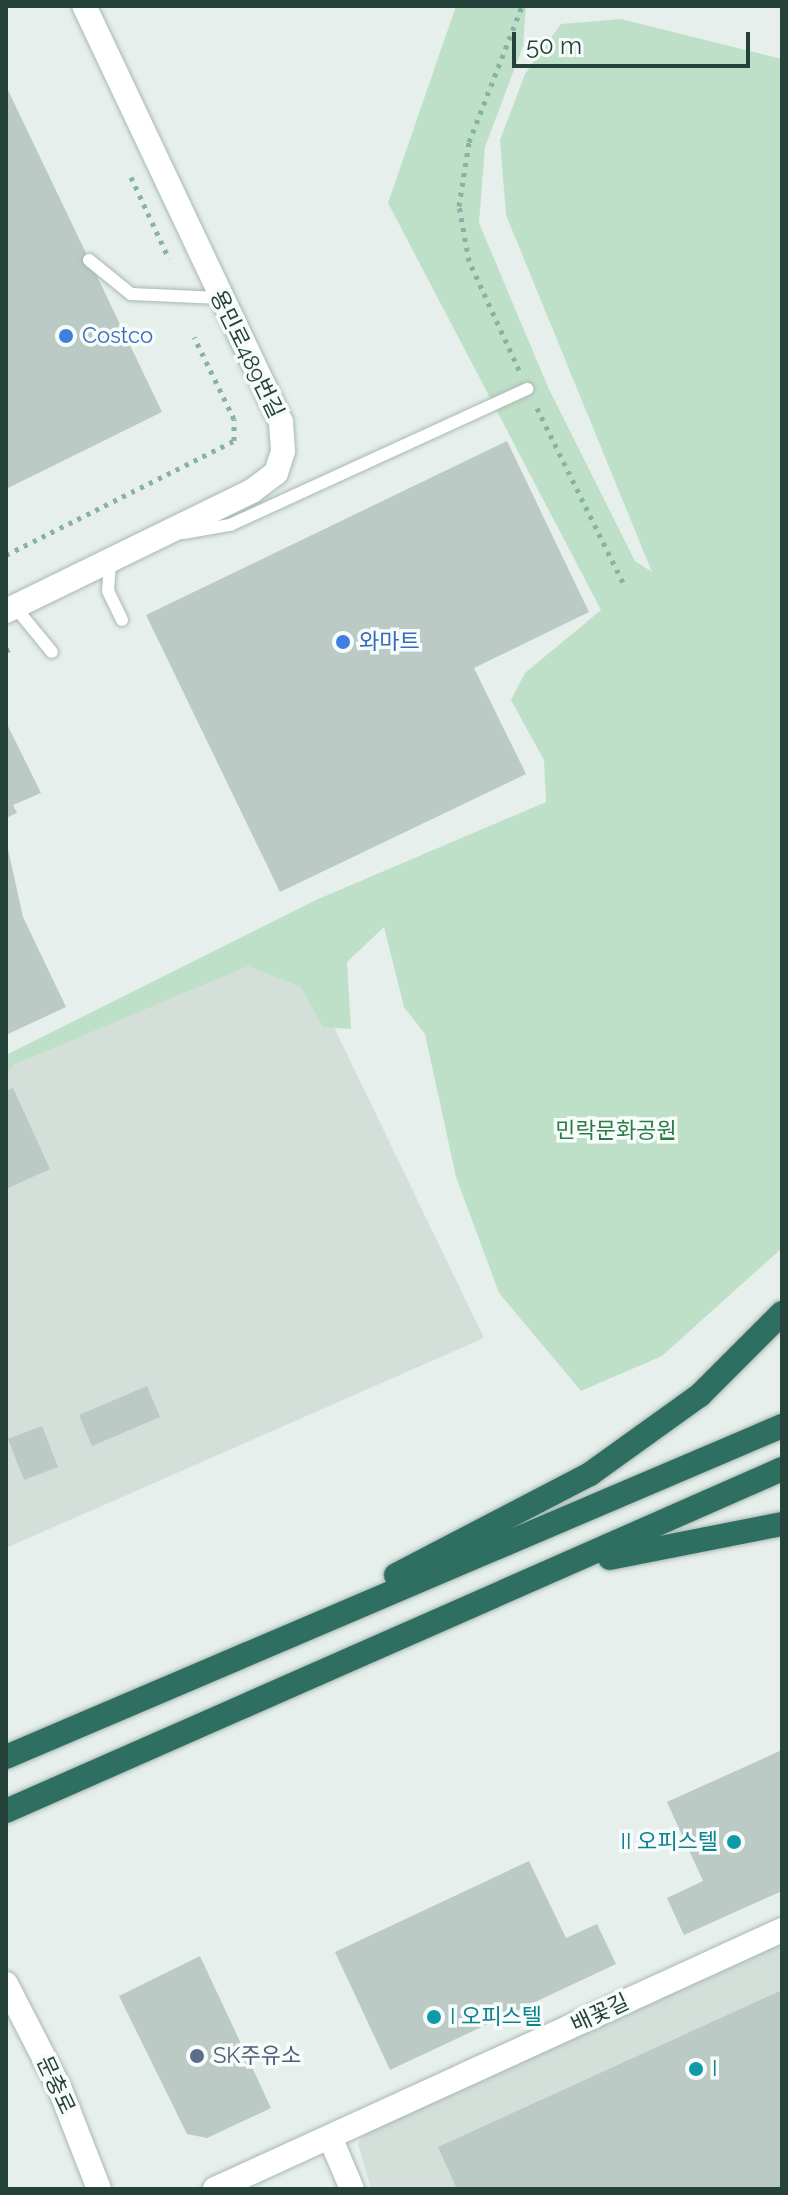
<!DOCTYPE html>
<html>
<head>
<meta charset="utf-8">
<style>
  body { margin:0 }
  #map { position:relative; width:788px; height:2195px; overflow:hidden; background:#e6efeb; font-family:Raleway,"Noto Sans KR",sans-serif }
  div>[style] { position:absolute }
  .built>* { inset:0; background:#d4dfda }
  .green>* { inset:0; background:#bfe0c8 }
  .building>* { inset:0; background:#bbcac4 }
  .path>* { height:5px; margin-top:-2.5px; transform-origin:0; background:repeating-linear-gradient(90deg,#86b3a5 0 4px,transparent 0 10px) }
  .roads { filter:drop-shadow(0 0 2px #a8b8b2) drop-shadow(0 0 2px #a8b8b2) }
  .lane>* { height:12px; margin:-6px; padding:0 6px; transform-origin:6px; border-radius:6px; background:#fff }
  .street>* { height:24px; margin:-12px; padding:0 12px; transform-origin:12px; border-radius:12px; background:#fff }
  .secondary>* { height:24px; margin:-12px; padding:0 12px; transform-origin:12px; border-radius:12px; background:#fff }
  .highway>* { height:24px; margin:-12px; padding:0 12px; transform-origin:12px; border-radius:12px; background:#2f6f62 }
  .dots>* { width:22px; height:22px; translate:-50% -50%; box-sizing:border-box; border:4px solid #f7fbf9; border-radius:50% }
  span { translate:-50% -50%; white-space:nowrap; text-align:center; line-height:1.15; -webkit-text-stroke:7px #f7fbf9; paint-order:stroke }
  .shop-label { font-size:22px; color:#366cbe }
  .left { translate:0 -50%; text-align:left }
  .street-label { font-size:22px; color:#24423a }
  .park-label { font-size:22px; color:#2d7a4b }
  .culture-label { font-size:22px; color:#0d838f }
  .right { translate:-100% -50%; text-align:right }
  .service-label { font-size:22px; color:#4e5e75 }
  .frame { position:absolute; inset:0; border:8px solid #24423a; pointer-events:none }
  .scale { position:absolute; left:512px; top:32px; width:238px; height:36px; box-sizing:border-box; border:4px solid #24423a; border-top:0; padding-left:10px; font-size:24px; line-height:28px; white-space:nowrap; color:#24423a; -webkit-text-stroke:6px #f7fbf9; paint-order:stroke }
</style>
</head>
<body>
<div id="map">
  <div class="built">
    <div style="clip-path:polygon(289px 934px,484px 1338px,6px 1548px,6px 1062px)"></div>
    <div style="clip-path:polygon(782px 1942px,782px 2189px,371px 2189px,358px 2144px,368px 2128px)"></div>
  </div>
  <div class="green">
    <div style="clip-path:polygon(456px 6px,526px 6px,523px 46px,485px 147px,479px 223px,548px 387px,635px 561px,652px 572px,506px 215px,500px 140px,525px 74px,561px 24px,621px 19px,782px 59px,782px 1248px,662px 1356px,581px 1391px,499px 1293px,456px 1177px,425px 1034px,404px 1007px,384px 927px,347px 962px,351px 1029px,323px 1027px,301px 987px,248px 966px,13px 1065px,6px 1075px,6px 1055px,316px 900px,546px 802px,544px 760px,511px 700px,525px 673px,601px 610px,388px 203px)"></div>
  </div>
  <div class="building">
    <div style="clip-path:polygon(6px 86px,162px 412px,6px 489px)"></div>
    <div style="clip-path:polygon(507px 441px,589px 612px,474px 668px,526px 774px,280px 892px,146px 615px)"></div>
    <div style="clip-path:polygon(6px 722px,41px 793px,13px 805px,17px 813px,6px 818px)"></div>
    <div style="clip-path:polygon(6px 840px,23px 917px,66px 1007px,6px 1035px)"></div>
    <div style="clip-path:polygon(13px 1088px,50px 1169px,6px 1189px,6px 1091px)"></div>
    <div style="clip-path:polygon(147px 1386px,160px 1417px,92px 1446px,79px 1415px)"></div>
    <div style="clip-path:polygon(42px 1426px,58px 1467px,24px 1480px,8px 1439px)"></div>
    <div style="clip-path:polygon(782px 1750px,782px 1891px,684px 1935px,667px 1898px,703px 1881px,667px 1802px)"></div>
    <div style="clip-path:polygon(529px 1861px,566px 1938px,597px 1924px,616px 1964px,390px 2070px,335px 1952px)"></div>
    <div style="clip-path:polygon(200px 1956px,271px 2108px,207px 2138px,187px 2134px,119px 1996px)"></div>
    <div style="clip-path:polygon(782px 1990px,782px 2189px,457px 2189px,438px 2147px)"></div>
  </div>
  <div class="path">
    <div style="left:131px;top:177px;width:90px;rotate:65.1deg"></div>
    <div style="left:519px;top:370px;width:120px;rotate:-114.6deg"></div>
    <div style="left:469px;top:261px;width:56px;rotate:-100.3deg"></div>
    <div style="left:459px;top:206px;width:65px;rotate:-81.1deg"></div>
    <div style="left:469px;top:142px;width:146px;rotate:-68.7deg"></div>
    <div style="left:537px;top:408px;width:195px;rotate:63.8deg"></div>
    <div style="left:6px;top:555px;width:255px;rotate:-26.6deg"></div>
    <div style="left:234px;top:441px;width:22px;rotate:-90deg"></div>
    <div style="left:234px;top:419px;width:91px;rotate:-116deg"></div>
    <div style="left:6px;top:651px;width:6px;rotate:-31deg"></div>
  </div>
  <div class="roads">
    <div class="lane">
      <div style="left:89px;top:260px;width:54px;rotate:39deg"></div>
      <div style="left:131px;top:294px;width:89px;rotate:2.6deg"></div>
      <div style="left:183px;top:533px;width:48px;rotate:-9.7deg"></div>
      <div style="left:230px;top:525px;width:327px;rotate:-24.6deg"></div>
      <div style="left:110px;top:563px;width:28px;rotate:94deg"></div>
      <div style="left:108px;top:591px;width:32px;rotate:64deg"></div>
      <div style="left:15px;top:607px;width:58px;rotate:50.6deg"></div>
    </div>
    <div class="street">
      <div style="left:6px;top:611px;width:274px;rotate:-26deg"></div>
      <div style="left:252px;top:491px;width:30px;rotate:-37deg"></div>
      <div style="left:276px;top:473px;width:23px;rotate:-72deg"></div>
      <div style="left:283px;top:451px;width:29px;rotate:-94deg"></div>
      <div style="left:281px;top:422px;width:460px;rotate:-115.3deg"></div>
      <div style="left:330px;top:2137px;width:56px;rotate:67.1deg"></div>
      <div style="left:215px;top:2189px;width:623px;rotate:-24.55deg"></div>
    </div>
    <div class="secondary">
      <div style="left:6px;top:1984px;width:118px;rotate:62.8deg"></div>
      <div style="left:60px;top:2089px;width:107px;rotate:68.7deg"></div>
    </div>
    <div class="highway">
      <div style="left:610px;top:1558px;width:175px;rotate:-11.2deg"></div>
      <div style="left:396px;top:1575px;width:219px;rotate:-27.5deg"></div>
      <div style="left:590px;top:1474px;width:135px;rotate:-35.7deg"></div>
      <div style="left:700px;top:1395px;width:116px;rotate:-45deg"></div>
      <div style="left:6px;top:1757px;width:844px;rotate:-23.1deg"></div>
      <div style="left:6px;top:1811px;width:848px;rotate:-23.78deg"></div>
    </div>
  </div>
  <div class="dots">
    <div style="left:66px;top:336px;background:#3f7fe0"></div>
    <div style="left:343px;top:642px;background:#3f7fe0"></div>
    <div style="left:734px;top:1842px;background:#0f9aa8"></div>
    <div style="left:434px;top:2017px;background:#0f9aa8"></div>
    <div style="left:197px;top:2056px;background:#5c6f8a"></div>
    <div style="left:696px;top:2069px;background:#0f9aa8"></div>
  </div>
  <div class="shop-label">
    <span class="left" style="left:82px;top:336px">Costco</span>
    <span class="left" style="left:359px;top:642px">와마트</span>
  </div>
  <div class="street-label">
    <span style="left:247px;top:354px;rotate:64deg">용민로489번길</span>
    <span style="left:600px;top:2013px;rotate:-25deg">배꽃길</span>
    <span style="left:56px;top:2085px;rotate:65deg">문충로</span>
  </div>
  <div class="park-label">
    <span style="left:616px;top:1131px">민락문화공원</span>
  </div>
  <div class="culture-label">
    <span class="right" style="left:718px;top:1842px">II 오피스텔</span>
    <span class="left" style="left:450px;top:2017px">I 오피스텔</span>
    <span class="left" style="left:712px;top:2069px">I</span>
  </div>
  <div class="service-label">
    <span class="left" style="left:213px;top:2056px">SK주유소</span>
  </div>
  <div class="frame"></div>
  <div class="scale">50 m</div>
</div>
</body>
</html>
